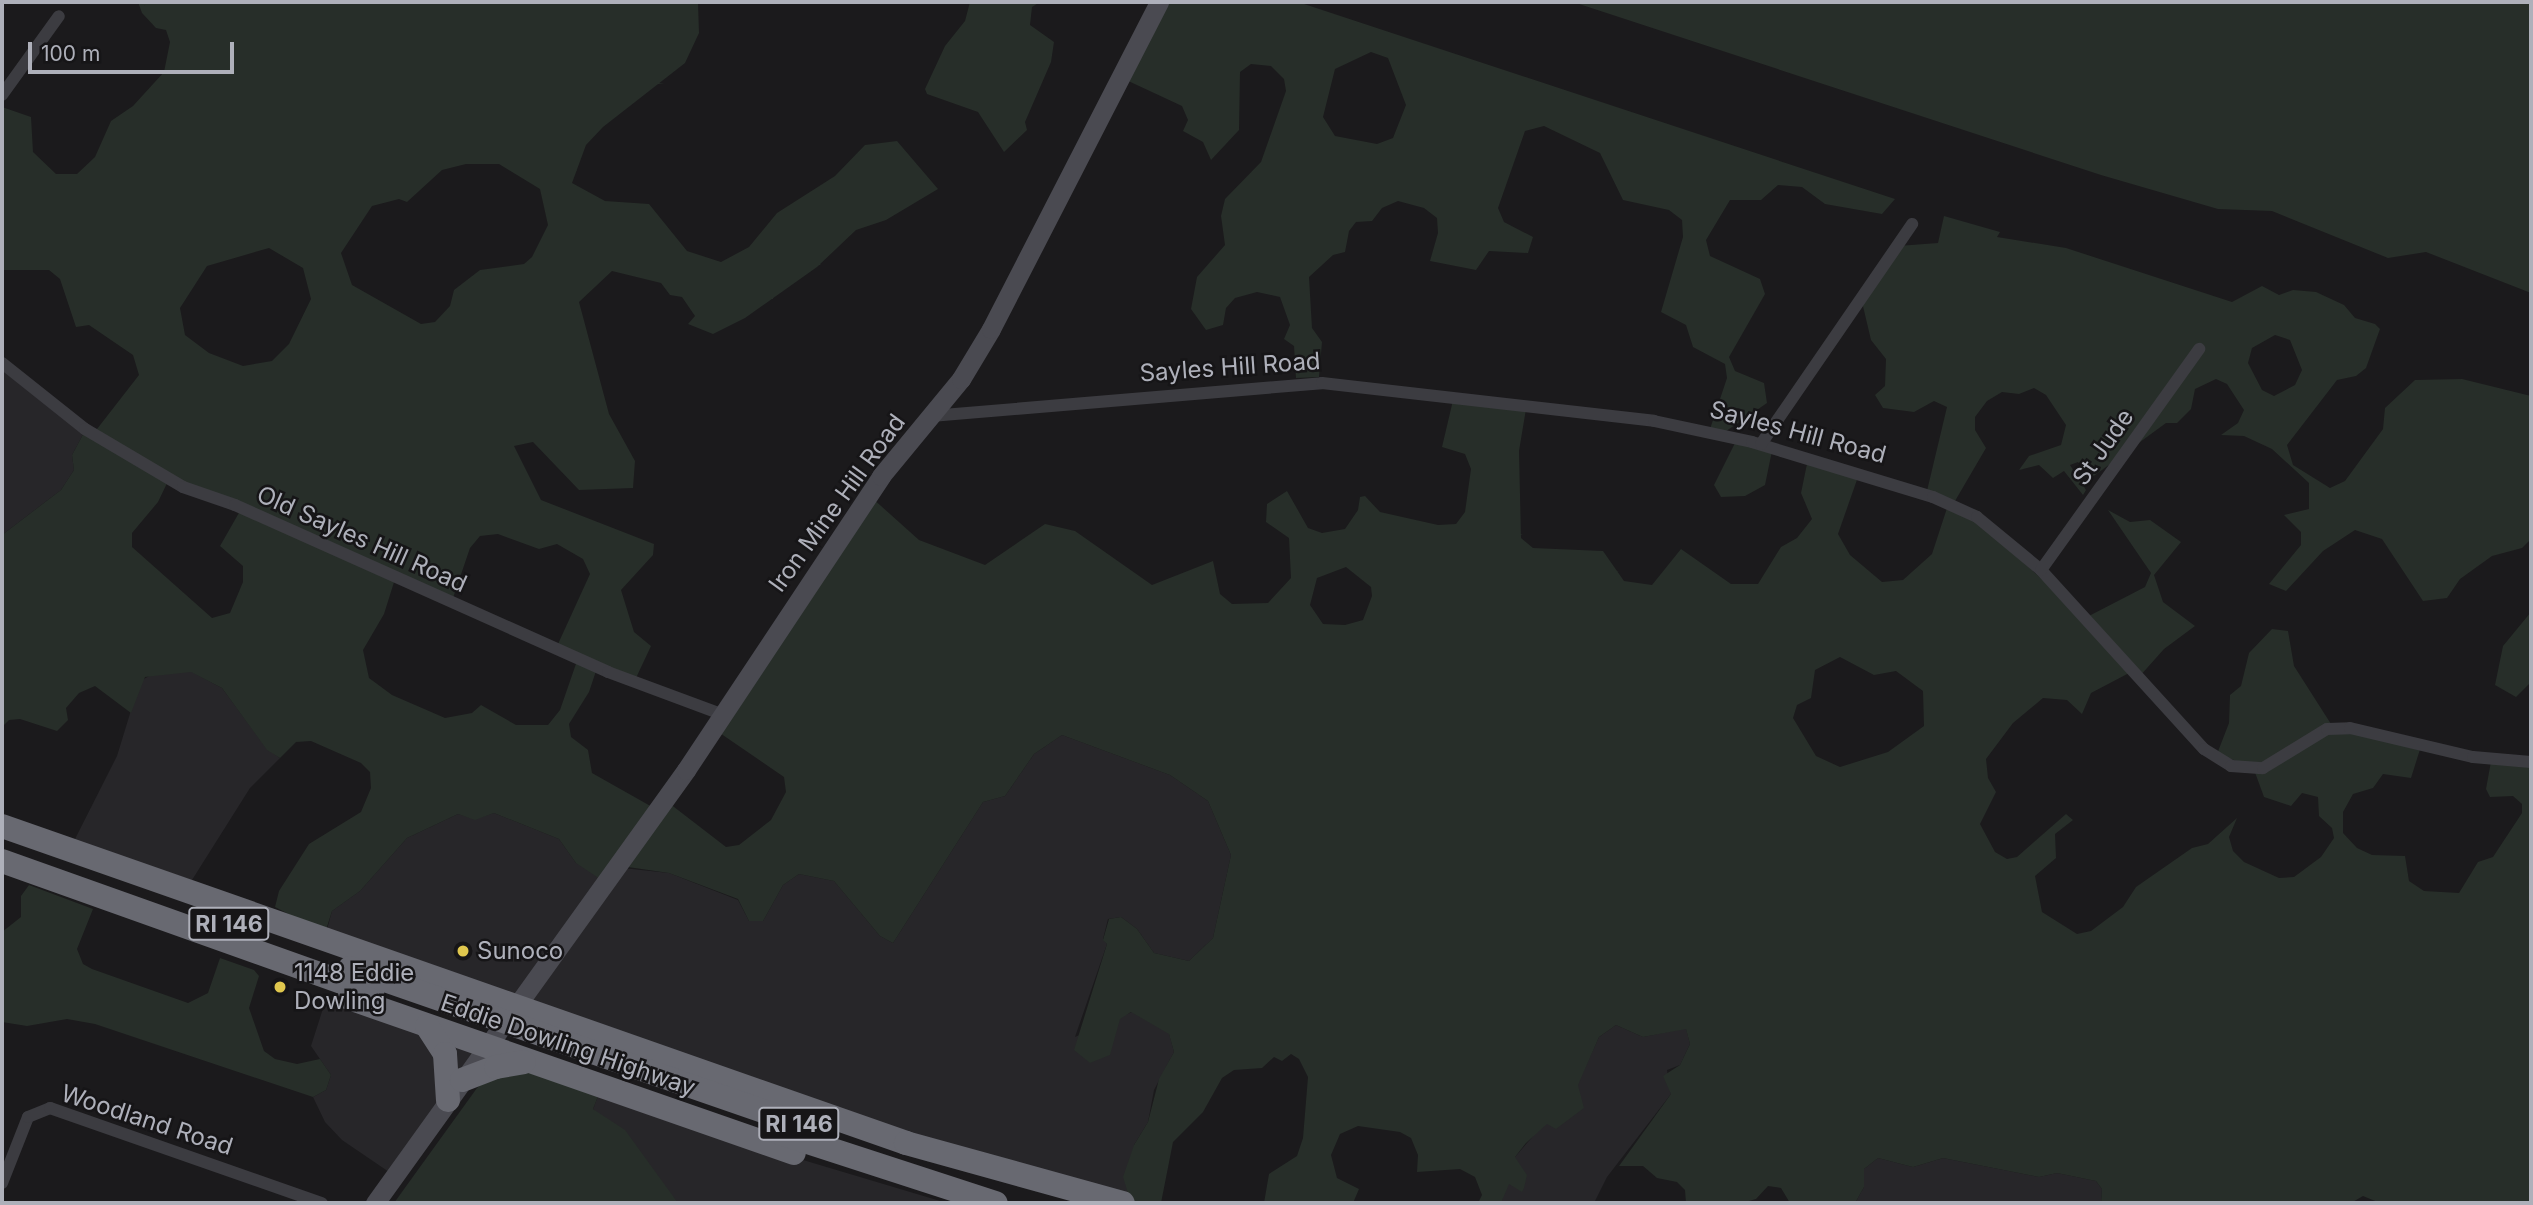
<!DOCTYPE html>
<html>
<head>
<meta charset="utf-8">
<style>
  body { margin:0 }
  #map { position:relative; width:2533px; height:1205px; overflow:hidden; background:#1b1a1c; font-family:Inter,sans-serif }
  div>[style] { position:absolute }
  .built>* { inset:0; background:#272629 }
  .green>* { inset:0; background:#272e29 }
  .street>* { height:12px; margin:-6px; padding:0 6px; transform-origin:6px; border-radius:6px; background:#3c3c41 }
  .secondary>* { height:19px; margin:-9.5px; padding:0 9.5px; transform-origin:9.5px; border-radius:9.5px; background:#4a4a51 }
  .highway>* { height:24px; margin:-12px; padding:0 12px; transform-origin:12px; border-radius:12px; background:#686971 }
  .dots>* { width:19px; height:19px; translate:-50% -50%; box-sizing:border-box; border:4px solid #161517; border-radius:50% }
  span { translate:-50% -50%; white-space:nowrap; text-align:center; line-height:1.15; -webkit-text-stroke:5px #161517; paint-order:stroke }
  .shield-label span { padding:2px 5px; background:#161517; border:2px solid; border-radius:5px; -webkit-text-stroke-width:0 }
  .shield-label { font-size:23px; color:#aeb0ba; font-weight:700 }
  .street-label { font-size:24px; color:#aeb0ba }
  .poi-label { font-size:24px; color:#aeb0ba }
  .left { translate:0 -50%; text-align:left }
  .frame { position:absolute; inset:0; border:4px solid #aeb0ba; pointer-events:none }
  .scale { position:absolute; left:28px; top:42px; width:206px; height:32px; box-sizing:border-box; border:4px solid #aeb0ba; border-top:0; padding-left:9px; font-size:21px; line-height:24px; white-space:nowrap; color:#aeb0ba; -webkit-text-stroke:5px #161517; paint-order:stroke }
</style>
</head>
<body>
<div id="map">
  <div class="built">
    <div style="clip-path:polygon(2px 358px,87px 427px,72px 455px,74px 470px,61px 490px,2px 535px)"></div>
    <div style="clip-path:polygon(157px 672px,192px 672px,222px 688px,267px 749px,280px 758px,250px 788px,192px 880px,74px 841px,117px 756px,140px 681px)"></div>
    <div style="clip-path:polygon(1062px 735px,1170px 775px,1208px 801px,1231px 855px,1213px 938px,1189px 961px,1154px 953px,1137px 929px,1121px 917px,1108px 919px,1103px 939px,1107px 944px,1075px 1037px,1132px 1012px,1169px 1033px,1174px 1052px,1154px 1090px,1148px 1122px,1134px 1145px,1131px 1203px,1112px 1203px,326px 933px,332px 911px,360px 891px,407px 838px,458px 814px,475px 819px,494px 813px,559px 839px,576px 863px,669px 873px,738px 900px,749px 921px,763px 921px,783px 885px,799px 874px,834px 881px,880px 936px,893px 943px,983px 802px,1005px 796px,1034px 754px)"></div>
    <div style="clip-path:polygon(327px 996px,481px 1047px,392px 1174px,342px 1140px,325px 1122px,313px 1097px,326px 1090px,331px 1075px,311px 1046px)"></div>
    <div style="clip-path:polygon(1616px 1025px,1643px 1037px,1686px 1028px,1690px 1044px,1680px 1065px,1667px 1070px,1671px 1094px,1607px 1177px,1594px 1203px,1501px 1203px,1515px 1157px,1577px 1085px,1599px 1037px)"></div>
    <div style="clip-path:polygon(600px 1091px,773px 1151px,947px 1203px,678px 1203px,593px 1109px)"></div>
    <div style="clip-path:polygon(1878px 1158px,1913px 1167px,1943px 1158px,2039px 1177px,2057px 1173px,2096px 1181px,2102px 1189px,2101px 1203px,1855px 1203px,1864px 1187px,1864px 1169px)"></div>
  </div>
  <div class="green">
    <div style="clip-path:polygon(evenodd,138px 2px,698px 2px,699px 33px,685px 63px,603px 127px,586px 145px,572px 183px,605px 201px,649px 204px,687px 251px,721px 262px,749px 247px,777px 213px,835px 176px,865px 145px,897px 141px,938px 189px,886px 220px,856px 230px,817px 267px,745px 318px,713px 334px,688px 324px,695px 316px,682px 297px,670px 295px,661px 283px,612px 271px,579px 302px,609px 414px,635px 461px,633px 488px,579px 490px,533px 442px,514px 446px,541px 500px,654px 544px,653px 555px,621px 590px,634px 632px,651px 646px,636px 678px,597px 668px,589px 692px,569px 724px,571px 737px,588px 750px,592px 773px,654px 808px,665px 800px,726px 847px,739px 845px,771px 820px,786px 792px,784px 777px,714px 729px,871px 497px,919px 540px,985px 565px,1045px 524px,1075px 531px,1152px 585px,1213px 561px,1220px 594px,1232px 604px,1268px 603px,1291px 578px,1289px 538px,1266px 522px,1267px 504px,1287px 491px,1308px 528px,1322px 533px,1345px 529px,1358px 510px,1360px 497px,1365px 496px,1380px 512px,1438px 525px,1456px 524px,1465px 512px,1471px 469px,1465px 454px,1442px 447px,1454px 396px,1526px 409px,1519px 451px,1521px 538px,1533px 548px,1603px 551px,1624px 581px,1652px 585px,1681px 549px,1731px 584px,1758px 584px,1781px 547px,1797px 538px,1812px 519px,1801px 493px,1808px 459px,1859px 474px,1838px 534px,1850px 555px,1882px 582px,1903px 580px,1932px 554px,1948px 505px,1926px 495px,1947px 407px,1934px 401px,1914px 412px,1883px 408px,1875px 395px,1885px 386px,1886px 359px,1871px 340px,1862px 302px,1898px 246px,1938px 243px,1944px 216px,2000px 232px,1997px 237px,2066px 248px,2232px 302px,2262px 286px,2279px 295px,2293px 290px,2316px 292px,2344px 305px,2355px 318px,2375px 324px,2380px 329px,2366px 368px,2356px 376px,2337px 380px,2287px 445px,2293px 465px,2330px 488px,2345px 481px,2383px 429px,2385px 408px,2415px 380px,2462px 379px,2531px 396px,2531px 539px,2522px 548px,2492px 556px,2460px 579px,2447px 598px,2423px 601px,2382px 539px,2355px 530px,2323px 551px,2286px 591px,2269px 584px,2301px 545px,2301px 532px,2284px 515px,2309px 509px,2309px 483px,2272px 449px,2244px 436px,2221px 435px,2238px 423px,2244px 410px,2227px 384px,2216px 379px,2195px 389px,2191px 409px,2177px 423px,2166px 423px,2091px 478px,2078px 462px,2070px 465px,2086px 490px,2083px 495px,2064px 471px,2053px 478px,2039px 465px,2019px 470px,2029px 456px,2061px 445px,2066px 425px,2046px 395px,2034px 388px,2019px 394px,2002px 392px,1987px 401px,1975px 417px,1975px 430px,1986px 448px,1955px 501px,2085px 618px,2145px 587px,2151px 573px,2108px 510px,2130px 522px,2150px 520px,2181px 542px,2154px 575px,2163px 602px,2195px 626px,2164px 649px,2139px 677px,2131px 672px,2091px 693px,2082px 714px,2067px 700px,2043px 698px,2013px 723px,1986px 759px,1988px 778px,1996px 792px,1980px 824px,1995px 852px,2007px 859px,2017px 857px,2066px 814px,2073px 820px,2055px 834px,2056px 858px,2035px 876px,2042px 912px,2077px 934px,2091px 931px,2123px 907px,2136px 887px,2192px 848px,2208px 844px,2237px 818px,2229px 837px,2233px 851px,2244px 862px,2279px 878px,2294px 877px,2321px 857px,2334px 838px,2332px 828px,2319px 816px,2318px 797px,2302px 793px,2291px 806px,2264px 797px,2253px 767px,2217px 754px,2229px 723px,2230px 695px,2241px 686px,2249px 653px,2272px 629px,2288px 631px,2294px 666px,2331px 724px,2422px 743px,2411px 778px,2383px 774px,2373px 788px,2353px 794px,2343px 812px,2343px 833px,2357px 848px,2372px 855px,2405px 856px,2409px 881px,2424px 891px,2459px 893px,2478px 862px,2493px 857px,2522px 813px,2522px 804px,2513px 796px,2490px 797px,2486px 789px,2492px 756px,2531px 759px,2531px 1203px,2380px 1203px,2363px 1196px,2351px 1203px,2101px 1203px,2102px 1189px,2096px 1181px,2057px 1173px,2039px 1177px,1943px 1158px,1913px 1167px,1878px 1158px,1864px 1169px,1864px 1187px,1855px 1203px,1790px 1203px,1781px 1188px,1768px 1186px,1756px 1199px,1742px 1203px,1686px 1203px,1685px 1190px,1677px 1182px,1657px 1178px,1643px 1166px,1619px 1166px,1671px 1094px,1663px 1076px,1680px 1065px,1690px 1044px,1686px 1029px,1643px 1037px,1616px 1025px,1599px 1037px,1578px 1085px,1584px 1108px,1556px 1129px,1547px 1124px,1526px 1143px,1515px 1157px,1527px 1175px,1524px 1188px,1522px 1192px,1509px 1184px,1501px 1203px,1478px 1203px,1482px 1195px,1475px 1177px,1460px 1169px,1417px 1172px,1418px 1155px,1411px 1138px,1400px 1132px,1358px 1126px,1340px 1134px,1331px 1155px,1337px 1178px,1359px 1189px,1353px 1203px,1264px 1203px,1269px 1174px,1297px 1156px,1303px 1138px,1308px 1077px,1299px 1059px,1291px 1054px,1282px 1061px,1274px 1057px,1262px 1068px,1234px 1070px,1222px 1078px,1203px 1112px,1173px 1142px,1161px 1203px,1131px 1203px,1123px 1177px,1134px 1145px,1148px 1122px,1159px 1079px,1174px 1052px,1169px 1034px,1131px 1012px,1120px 1019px,1110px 1055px,1090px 1063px,1074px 1050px,1107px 944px,1103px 940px,1109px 919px,1121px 917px,1137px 929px,1154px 953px,1189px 961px,1213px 938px,1231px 855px,1208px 801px,1170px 775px,1062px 735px,1034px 754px,1005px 796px,983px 802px,893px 943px,880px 936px,834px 881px,799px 874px,783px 885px,763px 921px,749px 921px,738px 899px,669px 873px,621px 866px,600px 879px,576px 863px,559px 839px,494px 813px,475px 820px,458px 814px,407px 838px,360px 891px,332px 911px,325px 933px,275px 907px,279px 891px,309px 844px,361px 812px,371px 788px,370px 772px,361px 763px,311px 741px,296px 742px,280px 758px,267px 750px,222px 688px,191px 672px,145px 677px,131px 713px,95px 686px,79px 693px,66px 708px,68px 720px,57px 731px,20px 719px,9px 720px,2px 727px,2px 535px,61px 490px,74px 470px,72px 455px,87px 427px,97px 429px,139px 375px,133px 355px,89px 325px,76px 327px,60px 279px,49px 270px,2px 270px,2px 107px,31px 117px,33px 152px,56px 174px,77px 174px,95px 157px,111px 121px,133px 106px,164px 72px,170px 42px,166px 30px,156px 28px,142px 13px,138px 2px,466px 164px,499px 164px,540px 189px,548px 225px,532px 257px,524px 264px,480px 270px,454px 290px,450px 306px,435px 322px,421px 324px,352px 285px,341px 253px,372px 206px,399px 199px,407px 202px,442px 170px,466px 164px,138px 2px,269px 248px,303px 268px,311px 299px,289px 344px,272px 361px,243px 366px,209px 353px,185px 335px,180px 308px,207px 266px,269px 248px,138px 2px,2275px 335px,2290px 340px,2302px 370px,2295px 385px,2274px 396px,2262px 390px,2248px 363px,2252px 348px,2275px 335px,138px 2px,170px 477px,240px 511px,220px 546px,243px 566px,243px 582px,230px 613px,212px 618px,132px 547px,132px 533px,158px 502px,170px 477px,138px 2px,498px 534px,539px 549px,557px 544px,583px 559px,590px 574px,558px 644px,578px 658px,560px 710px,548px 725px,516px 725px,481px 705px,472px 713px,445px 718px,392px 695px,369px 678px,363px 650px,384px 614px,395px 579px,453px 598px,470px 548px,480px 536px,498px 534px,138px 2px,1346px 567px,1371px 587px,1372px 596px,1363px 620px,1345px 625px,1323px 624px,1310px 605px,1317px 578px,1346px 567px,138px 2px,1840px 657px,1874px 675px,1896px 671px,1923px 691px,1924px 726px,1888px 752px,1840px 767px,1816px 756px,1793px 718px,1797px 705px,1811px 698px,1815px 670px,1840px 657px)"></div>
    <div style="clip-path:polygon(970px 2px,1040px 2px,1032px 7px,1030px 25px,1054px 42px,1051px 62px,1025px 122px,1027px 130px,1004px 152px,978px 112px,927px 94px,925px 89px,945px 46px,965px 21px)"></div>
    <div style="clip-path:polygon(evenodd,1161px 2px,1298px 2px,1895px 199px,1882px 214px,1825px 204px,1802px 187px,1778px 185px,1761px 200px,1730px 200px,1706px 240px,1710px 256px,1760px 279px,1765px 294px,1729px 357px,1735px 371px,1764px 383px,1767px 403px,1719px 436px,1710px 429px,1727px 378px,1725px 364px,1693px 347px,1686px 325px,1661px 312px,1683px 237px,1682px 220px,1669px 210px,1623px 200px,1600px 153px,1544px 126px,1525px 131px,1498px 208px,1504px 222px,1533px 237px,1528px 253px,1489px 251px,1476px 270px,1430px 261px,1438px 233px,1437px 218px,1424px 208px,1398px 201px,1382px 208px,1372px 221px,1356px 222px,1349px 231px,1345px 252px,1333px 255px,1309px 277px,1312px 328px,1322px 342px,1319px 377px,1296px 378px,1294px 346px,1284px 339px,1290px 325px,1280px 297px,1257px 292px,1235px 298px,1226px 308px,1223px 325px,1206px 330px,1191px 309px,1197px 277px,1225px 245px,1221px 216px,1225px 199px,1261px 162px,1286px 91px,1284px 79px,1271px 66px,1251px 64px,1240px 72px,1239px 130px,1211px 160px,1203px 142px,1183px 131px,1188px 120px,1182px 106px,1124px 79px,1161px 2px,1371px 52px,1388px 58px,1406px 105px,1393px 138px,1377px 144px,1335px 136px,1323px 117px,1335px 69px,1371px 52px)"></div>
    <div style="clip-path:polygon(1573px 2px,2531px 2px,2531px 293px,2426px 252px,2388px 258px,2272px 211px,2218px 209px,2101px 175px)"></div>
    <div style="clip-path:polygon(1736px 441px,1772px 451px,1765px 485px,1745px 496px,1721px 497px,1714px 485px)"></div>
    <div style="clip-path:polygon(2531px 612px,2531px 682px,2516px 697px,2495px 685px,2503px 646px)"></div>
    <div style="clip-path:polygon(29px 885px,93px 909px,77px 949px,83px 964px,92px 969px,188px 1003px,208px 993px,220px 958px,254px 970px,259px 976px,249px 1008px,264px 1051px,275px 1059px,297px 1064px,320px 1059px,331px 1075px,326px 1090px,313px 1097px,95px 1024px,67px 1019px,27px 1026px,2px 1022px,2px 932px,21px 917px,21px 896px)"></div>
    <div style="clip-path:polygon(530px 1069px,600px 1091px,593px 1109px,625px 1130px,678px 1203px,394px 1203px,477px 1088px,493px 1075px)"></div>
  </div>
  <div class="street">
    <div style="left:2px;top:95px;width:97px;rotate:-54.2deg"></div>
    <div style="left:2px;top:363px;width:106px;rotate:38.5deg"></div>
    <div style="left:85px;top:429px;width:114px;rotate:30.6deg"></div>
    <div style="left:183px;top:487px;width:55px;rotate:19.1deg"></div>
    <div style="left:235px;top:505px;width:409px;rotate:24.1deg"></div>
    <div style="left:608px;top:672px;width:121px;rotate:20.4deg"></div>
    <div style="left:931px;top:416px;width:392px;rotate:-4.8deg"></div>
    <div style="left:1322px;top:383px;width:334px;rotate:6.5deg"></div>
    <div style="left:1654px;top:421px;width:100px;rotate:12.1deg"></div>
    <div style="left:1752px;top:442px;width:189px;rotate:16.9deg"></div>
    <div style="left:1933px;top:497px;width:48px;rotate:24.4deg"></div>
    <div style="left:1977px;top:517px;width:83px;rotate:39.6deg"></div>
    <div style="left:2041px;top:570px;width:242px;rotate:47.7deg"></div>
    <div style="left:2204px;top:749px;width:32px;rotate:32deg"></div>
    <div style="left:2231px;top:766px;width:32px;rotate:4deg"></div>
    <div style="left:2263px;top:768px;width:75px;rotate:-31.4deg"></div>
    <div style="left:2327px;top:729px;width:23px;rotate:-2deg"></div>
    <div style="left:2350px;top:728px;width:126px;rotate:13.3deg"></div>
    <div style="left:2473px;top:757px;width:58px;rotate:4.9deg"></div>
    <div style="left:1761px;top:444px;width:267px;rotate:-55.5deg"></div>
    <div style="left:2041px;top:570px;width:272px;rotate:-54.4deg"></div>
    <div style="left:2px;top:1183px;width:71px;rotate:-68.5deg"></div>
    <div style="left:28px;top:1117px;width:24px;rotate:-22deg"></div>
    <div style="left:50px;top:1108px;width:288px;rotate:19.3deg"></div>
  </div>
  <div class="secondary">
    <div style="left:375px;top:1203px;width:533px;rotate:-54.31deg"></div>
    <div style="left:686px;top:770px;width:353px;rotate:-56.4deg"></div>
    <div style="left:881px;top:476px;width:126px;rotate:-50.5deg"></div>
    <div style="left:961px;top:379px;width:58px;rotate:-59deg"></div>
    <div style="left:991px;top:329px;width:368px;rotate:-62.8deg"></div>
  </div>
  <div class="highway">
    <div style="left:2px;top:826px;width:958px;rotate:19.32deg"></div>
    <div style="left:906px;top:1143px;width:225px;rotate:15.5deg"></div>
    <div style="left:2px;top:861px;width:393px;rotate:19.6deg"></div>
    <div style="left:350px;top:968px;width:482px;rotate:19.1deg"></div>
    <div style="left:349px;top:998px;width:471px;rotate:19.2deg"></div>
    <div style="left:427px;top:1026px;width:33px;rotate:57deg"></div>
    <div style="left:445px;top:1054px;width:46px;rotate:86.3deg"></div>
    <div style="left:462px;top:1080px;width:36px;rotate:-21deg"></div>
    <div style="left:496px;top:1067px;width:28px;rotate:-10deg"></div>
    <div style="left:777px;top:1132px;width:230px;rotate:18deg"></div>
  </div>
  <div class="dots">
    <div style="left:463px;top:951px;background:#e0c74e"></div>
    <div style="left:280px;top:987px;background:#e0c74e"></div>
  </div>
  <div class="shield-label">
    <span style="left:229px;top:924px">RI 146</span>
    <span style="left:799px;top:1124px">RI 146</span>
  </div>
  <div class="street-label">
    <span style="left:1230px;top:367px;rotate:-4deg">Sayles Hill Road</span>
    <span style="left:1798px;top:432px;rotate:15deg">Sayles Hill Road</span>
    <span style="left:2103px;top:447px;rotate:-55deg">St Jude</span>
    <span style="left:837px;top:503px;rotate:-54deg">Iron Mine Hill Road</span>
    <span style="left:362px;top:539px;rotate:24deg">Old Sayles Hill Road</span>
    <span style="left:568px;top:1045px;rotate:19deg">Eddie Dowling Highway</span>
    <span style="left:147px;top:1120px;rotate:18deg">Woodland Road</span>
  </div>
  <div class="poi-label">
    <span class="left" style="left:477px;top:951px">Sunoco</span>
    <span class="left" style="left:294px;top:987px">1148 Eddie<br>Dowling</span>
  </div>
  <div class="frame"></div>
  <div class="scale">100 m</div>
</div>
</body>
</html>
